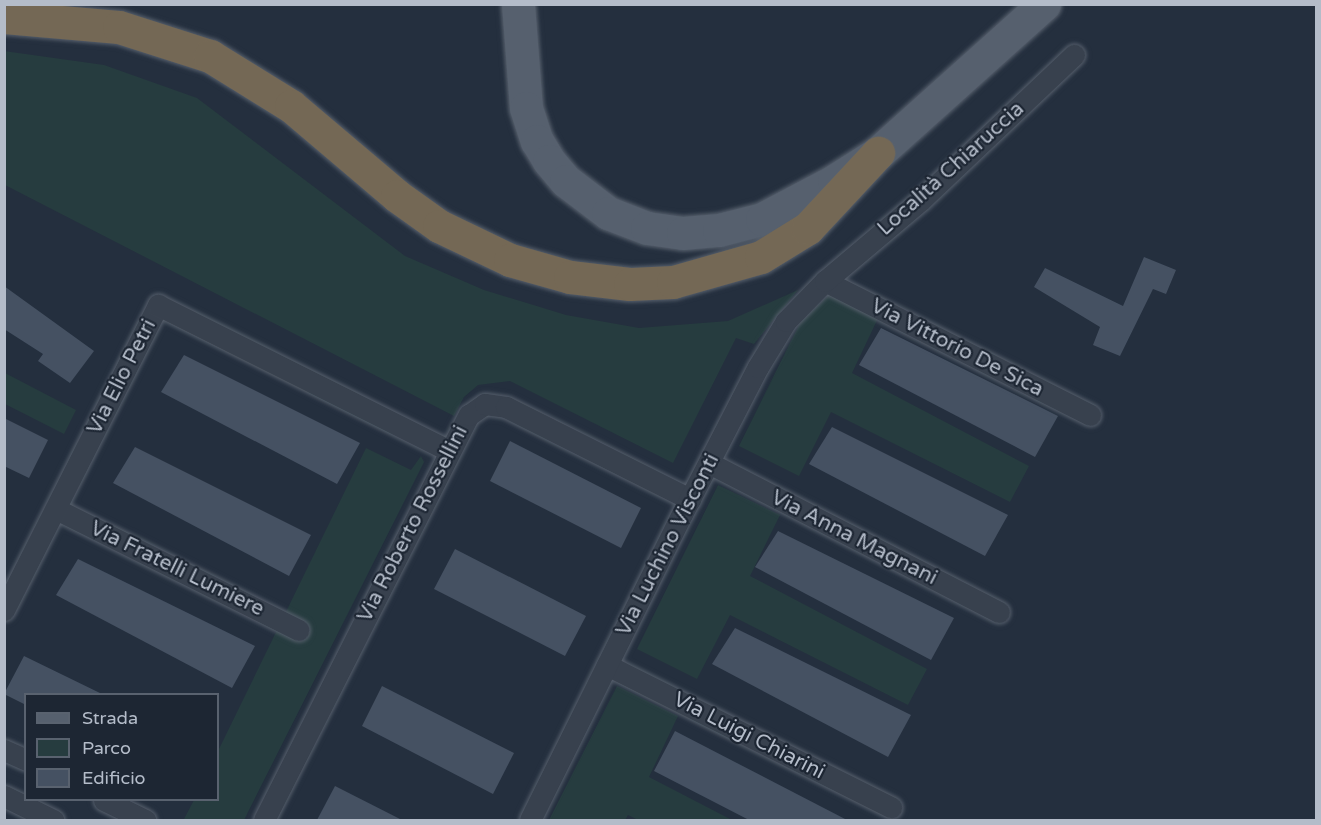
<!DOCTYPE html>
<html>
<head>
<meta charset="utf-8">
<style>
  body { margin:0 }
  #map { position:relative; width:1321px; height:825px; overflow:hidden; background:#242f3e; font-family:"Varela Round",sans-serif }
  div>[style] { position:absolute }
  .green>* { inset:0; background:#263c3f }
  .building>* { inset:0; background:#455162 }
  .roads { filter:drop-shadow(0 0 2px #565f6c) drop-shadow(0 0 2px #565f6c) }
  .street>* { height:21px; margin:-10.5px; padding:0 10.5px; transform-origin:10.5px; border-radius:10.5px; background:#38414e }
  .primary>* { height:33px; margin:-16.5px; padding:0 16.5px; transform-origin:16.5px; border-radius:16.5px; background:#56606e }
  .highway>* { height:33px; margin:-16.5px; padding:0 16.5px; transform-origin:16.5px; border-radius:16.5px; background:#746855 }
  span { translate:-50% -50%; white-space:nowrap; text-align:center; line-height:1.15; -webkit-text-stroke:4.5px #1d2633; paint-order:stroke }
  .street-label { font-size:21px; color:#b4bcc9 }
  .frame { position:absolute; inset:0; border:6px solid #b4bcc9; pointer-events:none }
  .legend { position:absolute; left:24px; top:693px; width:195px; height:108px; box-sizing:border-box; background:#1d2633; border:2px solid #59626f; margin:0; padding:8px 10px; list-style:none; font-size:18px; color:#b4bcc9 }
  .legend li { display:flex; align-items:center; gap:12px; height:30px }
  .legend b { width:30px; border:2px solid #59626f }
</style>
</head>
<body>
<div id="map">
  <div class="green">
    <div style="clip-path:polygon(4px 51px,104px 65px,197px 98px,405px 256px,484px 290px,566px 315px,639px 328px,728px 321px,798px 290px,754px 344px,736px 338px,673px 463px,510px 381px,478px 385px,464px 397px,454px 416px,5px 185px)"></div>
    <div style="clip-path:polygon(834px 290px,880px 314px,852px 373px,1029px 466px,1010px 502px,831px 412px,799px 476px,739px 446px,800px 323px)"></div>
    <div style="clip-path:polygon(5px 373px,76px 410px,64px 434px,5px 404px)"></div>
    <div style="clip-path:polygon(366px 448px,411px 470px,421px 456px,424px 462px,244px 820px,188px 820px,184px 819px,194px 800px,218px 800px,218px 751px)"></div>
    <div style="clip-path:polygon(718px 485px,780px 515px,750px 576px,927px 669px,908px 705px,730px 615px,697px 679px,637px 649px)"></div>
    <div style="clip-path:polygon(617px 686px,678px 716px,649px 777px,732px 820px,638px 820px,628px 815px,625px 820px,549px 820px)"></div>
  </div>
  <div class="building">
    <div style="clip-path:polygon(1144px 257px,1176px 270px,1166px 294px,1153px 289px,1120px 356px,1093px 345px,1100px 327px,1034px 287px,1045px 268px,1123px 306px)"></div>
    <div style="clip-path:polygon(4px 286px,94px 351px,70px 383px,38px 361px,43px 354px,4px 329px)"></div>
    <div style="clip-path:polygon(881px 328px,1058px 416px,1035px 457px,859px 365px)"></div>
    <div style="clip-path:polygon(184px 355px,360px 443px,337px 484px,161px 392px)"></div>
    <div style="clip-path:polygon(4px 418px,48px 440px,29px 478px,4px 466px)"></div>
    <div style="clip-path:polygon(832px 427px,1008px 515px,985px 556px,809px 464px)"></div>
    <div style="clip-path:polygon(510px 441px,641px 508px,621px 548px,490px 481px)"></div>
    <div style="clip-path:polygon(135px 447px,311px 535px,289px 576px,113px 483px)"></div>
    <div style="clip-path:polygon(778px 531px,954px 618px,931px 660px,755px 567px)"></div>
    <div style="clip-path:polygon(455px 549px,586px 616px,565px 656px,434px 589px)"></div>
    <div style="clip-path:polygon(78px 559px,255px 646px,232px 688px,56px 595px)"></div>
    <div style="clip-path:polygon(735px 628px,911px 715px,888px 757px,712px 664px)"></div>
    <div style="clip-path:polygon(24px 656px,102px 694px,26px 694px,26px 705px,4px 694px)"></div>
    <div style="clip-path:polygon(382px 686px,514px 753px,493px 794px,362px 726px)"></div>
    <div style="clip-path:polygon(675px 731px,847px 820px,749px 820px,654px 771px)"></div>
    <div style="clip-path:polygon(335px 786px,402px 820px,317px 820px)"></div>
  </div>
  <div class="roads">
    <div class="street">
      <div style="left:825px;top:281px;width:297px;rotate:26.8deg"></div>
      <div style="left:709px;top:463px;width:326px;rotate:27.2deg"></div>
      <div style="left:56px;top:509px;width:271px;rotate:26.5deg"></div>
      <div style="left:4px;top:610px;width:342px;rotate:-63.2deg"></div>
      <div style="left:158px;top:305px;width:326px;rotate:26.6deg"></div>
      <div style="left:607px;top:665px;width:318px;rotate:26.6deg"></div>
      <div style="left:4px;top:750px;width:24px;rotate:24deg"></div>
      <div style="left:4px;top:796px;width:55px;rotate:26.1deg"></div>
      <div style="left:104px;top:800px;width:46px;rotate:26deg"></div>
      <div style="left:264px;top:820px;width:454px;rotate:-63.2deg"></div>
      <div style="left:469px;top:415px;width:19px;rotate:-35deg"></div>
      <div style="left:485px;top:404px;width:21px;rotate:8deg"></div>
      <div style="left:506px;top:407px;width:206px;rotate:26.6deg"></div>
      <div style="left:530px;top:820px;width:342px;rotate:-63.6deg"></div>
      <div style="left:682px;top:514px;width:165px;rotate:-62.7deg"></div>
      <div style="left:758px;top:367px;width:54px;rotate:-58.7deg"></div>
      <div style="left:786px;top:321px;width:56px;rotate:-45.7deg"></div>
      <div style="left:825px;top:281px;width:126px;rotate:-40.2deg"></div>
      <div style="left:921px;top:200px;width:211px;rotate:-43.5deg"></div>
    </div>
    <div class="primary">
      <div style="left:518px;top:4px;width:104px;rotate:85.6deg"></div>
      <div style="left:526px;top:108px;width:35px;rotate:72deg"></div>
      <div style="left:537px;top:141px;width:23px;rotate:59deg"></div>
      <div style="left:549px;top:161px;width:26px;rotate:50deg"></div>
      <div style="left:566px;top:181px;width:53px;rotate:37.3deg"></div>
      <div style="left:608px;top:213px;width:42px;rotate:21deg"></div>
      <div style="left:647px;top:228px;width:36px;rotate:8deg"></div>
      <div style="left:683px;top:233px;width:36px;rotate:-5deg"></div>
      <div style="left:719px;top:230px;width:44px;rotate:-14.3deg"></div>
      <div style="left:762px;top:219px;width:81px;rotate:-27.8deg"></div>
      <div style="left:834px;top:181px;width:52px;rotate:-32.5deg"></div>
      <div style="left:878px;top:153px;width:223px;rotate:-41.9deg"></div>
    </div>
    <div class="highway">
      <div style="left:4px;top:17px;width:115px;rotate:5deg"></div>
      <div style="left:119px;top:27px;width:96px;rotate:17.7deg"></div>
      <div style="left:210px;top:56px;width:95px;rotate:31.7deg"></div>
      <div style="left:291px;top:106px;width:139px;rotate:40.3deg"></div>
      <div style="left:397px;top:196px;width:52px;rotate:35.5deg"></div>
      <div style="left:439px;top:226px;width:79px;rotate:25.6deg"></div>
      <div style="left:510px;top:260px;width:62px;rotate:15.8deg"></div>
      <div style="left:570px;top:277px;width:60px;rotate:6.7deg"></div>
      <div style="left:630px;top:284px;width:43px;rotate:-2.7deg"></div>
      <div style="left:673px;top:282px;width:91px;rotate:-15.9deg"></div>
      <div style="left:761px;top:257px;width:55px;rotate:-31.7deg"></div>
      <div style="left:808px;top:228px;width:103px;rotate:-47deg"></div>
    </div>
  </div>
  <div class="street-label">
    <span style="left:951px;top:169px;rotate:-42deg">Località Chiaruccia</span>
    <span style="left:957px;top:348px;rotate:27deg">Via Vittorio De Sica</span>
    <span style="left:122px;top:377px;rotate:-63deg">Via Elio Petri</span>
    <span style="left:413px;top:524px;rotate:-63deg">Via Roberto Rossellini</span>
    <span style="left:854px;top:538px;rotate:27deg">Via Anna Magnani</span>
    <span style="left:668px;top:545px;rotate:-63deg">Via Luchino Visconti</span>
    <span style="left:177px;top:569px;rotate:26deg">Via Fratelli Lumiere</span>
    <span style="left:749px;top:736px;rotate:27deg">Via Luigi Chiarini</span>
  </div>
  <div class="frame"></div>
  <ul class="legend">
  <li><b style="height:8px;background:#56606e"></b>Strada</li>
  <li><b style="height:16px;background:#263c3f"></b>Parco</li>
  <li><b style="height:16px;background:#455162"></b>Edificio</li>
  </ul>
</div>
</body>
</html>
